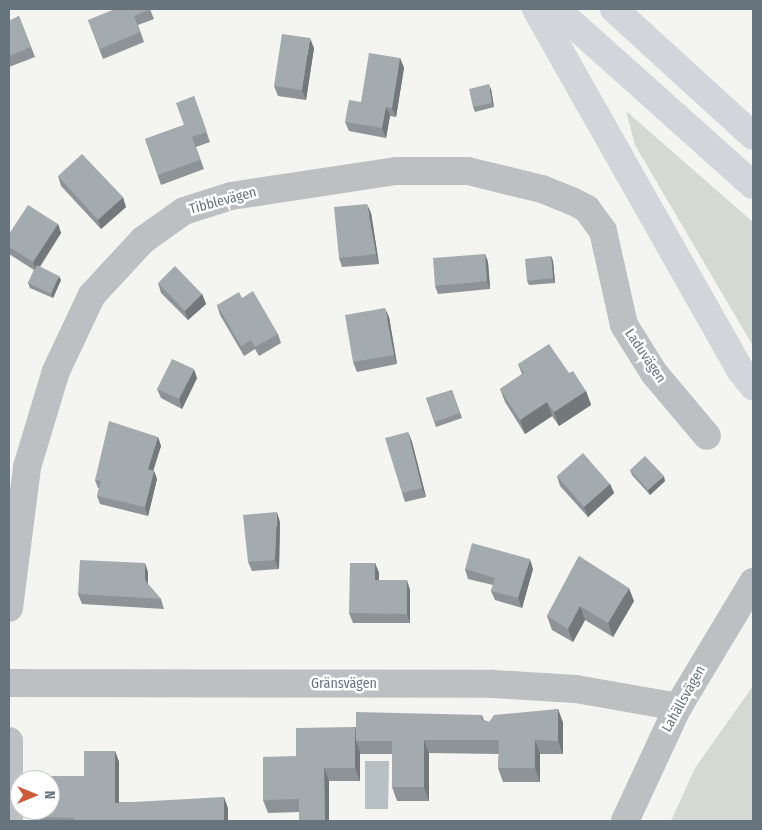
<!DOCTYPE html>
<html>
<head>
<meta charset="utf-8">
<style>
  body { margin:0 }
  #map { position:relative; width:762px; height:830px; overflow:hidden; background:#f4f4f1; font-family:"Fira Sans Condensed",sans-serif }
  div>[style] { position:absolute }
  .green>* { inset:0; background:#d4d9d1 }
  .water>* { inset:0; background:#b7c0c4 }
  .minor>* { height:28px; margin:-14px; padding:0 14px; transform-origin:14px; border-radius:14px; background:#bcc0c2 }
  .highway>* { height:28px; margin:-14px; padding:0 14px; transform-origin:14px; border-radius:14px; background:#d2d5d9 }
  .wall>* { inset:0; background:#8d9396 }
  .shaded-wall>* { inset:0; background:#73787a }
  .building>* { inset:0; background:#a4abaf }
  span { translate:-50% -50%; white-space:nowrap; text-align:center; line-height:1.15; -webkit-text-stroke:5px #fff; paint-order:stroke }
  .street-label { font-size:14px; color:#67747e }
  .frame { position:absolute; inset:0; border:10px solid #67747e; pointer-events:none }
  .north { position:absolute; left:10px; top:770px; width:50px; height:50px; box-sizing:border-box; background:#fff; border:1px solid #c2c7cb; border-radius:50%; rotate:90deg; font-size:14px; font-weight:700; line-height:20px; text-align:center; color:#67747e }
  .north::after { content:''; display:block; margin:auto; width:18px; height:22px; background:#cd5a39; clip-path:polygon(50% 0,100% 100%,50% 72%,0 100%) }
</style>
</head>
<body>
<div id="map">
  <div class="green">
    <div style="clip-path:polygon(626px 111px,753px 222px,753px 346px,635px 145px)"></div>
    <div style="clip-path:polygon(753px 686px,753px 821px,671px 821px,695px 768px)"></div>
  </div>
  <div class="water">
    <div style="clip-path:polygon(365px 761px,389px 761px,388px 809px,365px 809px)"></div>
  </div>
  <div class="minor">
    <div style="left:9px;top:608px;width:142px;rotate:-82.7deg"></div>
    <div style="left:27px;top:467px;width:100px;rotate:-73.2deg"></div>
    <div style="left:56px;top:371px;width:84px;rotate:-64.7deg"></div>
    <div style="left:92px;top:295px;width:75px;rotate:-47.2deg"></div>
    <div style="left:143px;top:240px;width:50px;rotate:-35.3deg"></div>
    <div style="left:184px;top:211px;width:49px;rotate:-17.7deg"></div>
    <div style="left:231px;top:196px;width:167px;rotate:-8.6deg"></div>
    <div style="left:396px;top:171px;width:72px"></div>
    <div style="left:468px;top:171px;width:76px;rotate:13.7deg"></div>
    <div style="left:542px;top:189px;width:32px;rotate:22deg"></div>
    <div style="left:572px;top:201px;width:17px;rotate:28deg"></div>
    <div style="left:587px;top:209px;width:27px;rotate:54deg"></div>
    <div style="left:603px;top:231px;width:96px;rotate:77.4deg"></div>
    <div style="left:624px;top:325px;width:57px;rotate:58deg"></div>
    <div style="left:654px;top:373px;width:82px;rotate:49.9deg"></div>
    <div style="left:9px;top:683px;width:484px;rotate:0.1deg"></div>
    <div style="left:493px;top:684px;width:83px;rotate:3.4deg"></div>
    <div style="left:576px;top:689px;width:104px;rotate:10deg"></div>
    <div style="left:9px;top:741px;width:80px;rotate:90deg"></div>
    <div style="left:625px;top:821px;width:126px;rotate:-65.1deg"></div>
    <div style="left:678px;top:707px;width:146px;rotate:-59deg"></div>
  </div>
  <div class="highway">
    <div style="left:536px;top:9px;width:415px;rotate:60.5deg"></div>
    <div style="left:740px;top:370px;width:21px;rotate:51deg"></div>
    <div style="left:556px;top:9px;width:264px;rotate:41.8deg"></div>
    <div style="left:614px;top:9px;width:188px;rotate:42.4deg"></div>
  </div>
  <div class="wall">
    <div style="clip-path:polygon(150px 9px,154px 19px,138px 25px,144px 42px,103px 59px,88px 20px)"></div>
    <div style="clip-path:polygon(19px 16px,35px 57px,9px 67px,9px 21px)"></div>
    <div style="clip-path:polygon(314px 48px,306px 100px,278px 96px,274px 86px)"></div>
    <div style="clip-path:polygon(400px 58px,404px 68px,396px 117px,390px 116px,386px 138px,349px 131px,345px 122px,361px 102px)"></div>
    <div style="clip-path:polygon(491px 89px,494px 107px,475px 112px,473px 107px)"></div>
    <div style="clip-path:polygon(194px 96px,210px 142px,196px 147px,204px 169px,161px 185px,145px 139px,184px 125px)"></div>
    <div style="clip-path:polygon(58px 176px,126px 207px,101px 229px,61px 186px)"></div>
    <div style="clip-path:polygon(371px 213px,379px 264px,342px 267px,339px 258px)"></div>
    <div style="clip-path:polygon(58px 224px,61px 233px,40px 267px,61px 280px,53px 298px,30px 288px,28px 283px,34px 270px,9px 254px,9px 234px)"></div>
    <div style="clip-path:polygon(485px 254px,488px 262px,490px 289px,438px 294px,435px 286px)"></div>
    <div style="clip-path:polygon(551px 256px,553px 261px,555px 283px,529px 285px,527px 281px)"></div>
    <div style="clip-path:polygon(158px 283px,202px 294px,206px 304px,188px 320px,161px 293px)"></div>
    <div style="clip-path:polygon(242px 298px,278px 334px,281px 343px,259px 356px,255px 349px,244px 356px,220px 315px,217px 305px)"></div>
    <div style="clip-path:polygon(389px 317px,397px 364px,357px 372px,353px 362px)"></div>
    <div style="clip-path:polygon(518px 364px,569px 373px,586px 391px,591px 405px,559px 426px,552px 416px,525px 434px,505px 402px,500px 389px,522px 374px)"></div>
    <div style="clip-path:polygon(197px 378px,182px 409px,161px 398px,157px 389px)"></div>
    <div style="clip-path:polygon(452px 390px,462px 418px,436px 427px,426px 398px)"></div>
    <div style="clip-path:polygon(408px 432px,412px 442px,426px 497px,405px 502px,402px 493px)"></div>
    <div style="clip-path:polygon(158px 437px,161px 446px,153px 470px,154px 471px,157px 479px,148px 516px,100px 504px,97px 496px,99px 488px,98px 488px,95px 480px)"></div>
    <div style="clip-path:polygon(630px 470px,665px 481px,650px 495px,632px 475px)"></div>
    <div style="clip-path:polygon(557px 476px,610px 484px,614px 493px,588px 517px,560px 486px)"></div>
    <div style="clip-path:polygon(280px 522px,279px 569px,252px 571px,248px 562px)"></div>
    <div style="clip-path:polygon(579px 556px,634px 601px,613px 637px,585px 620px,573px 642px,552px 630px,547px 616px)"></div>
    <div style="clip-path:polygon(375px 563px,379px 573px,379px 580px,410px 590px,410px 623px,353px 623px,349px 613px)"></div>
    <div style="clip-path:polygon(465px 569px,533px 569px,522px 608px,495px 600px,491px 591px,493px 585px,468px 579px)"></div>
    <div style="clip-path:polygon(148px 572px,148px 585px,161px 599px,164px 609px,82px 604px,78px 594px)"></div>
    <div style="clip-path:polygon(558px 709px,563px 723px,563px 754px,540px 754px,540px 782px,503px 782px,498px 768px,499px 754px,429px 753px,429px 801px,397px 801px,392px 787px,392px 754px,360px 754px,360px 752px,360px 781px,329px 781px,329px 821px,299px 821px,299px 812px,268px 813px,263px 800px,296px 756px,355px 727px,482px 715px,484px 720px,489px 722px)"></div>
    <div style="clip-path:polygon(115px 751px,119px 762px,119px 802px,228px 808px,228px 821px,35px 821px,34px 817px)"></div>
  </div>
  <div class="shaded-wall">
    <div style="clip-path:polygon(310px 38px,314px 48px,306px 100px,302px 90px)"></div>
    <div style="clip-path:polygon(400px 58px,404px 68px,396px 117px,392px 108px)"></div>
    <div style="clip-path:polygon(489px 84px,491px 89px,494px 107px,492px 103px)"></div>
    <div style="clip-path:polygon(386px 107px,390px 116px,386px 138px,382px 128px)"></div>
    <div style="clip-path:polygon(123px 197px,126px 207px,101px 229px,98px 220px)"></div>
    <div style="clip-path:polygon(367px 204px,371px 213px,379px 264px,376px 254px)"></div>
    <div style="clip-path:polygon(58px 224px,61px 233px,36px 272px,33px 262px)"></div>
    <div style="clip-path:polygon(485px 254px,488px 262px,490px 289px,487px 281px)"></div>
    <div style="clip-path:polygon(551px 256px,553px 261px,555px 283px,553px 278px)"></div>
    <div style="clip-path:polygon(59px 276px,61px 280px,53px 298px,51px 294px)"></div>
    <div style="clip-path:polygon(202px 294px,206px 304px,188px 320px,185px 311px)"></div>
    <div style="clip-path:polygon(385px 308px,389px 317px,397px 364px,394px 355px)"></div>
    <div style="clip-path:polygon(194px 369px,197px 378px,182px 409px,179px 399px)"></div>
    <div style="clip-path:polygon(586px 391px,591px 405px,559px 426px,554px 412px)"></div>
    <div style="clip-path:polygon(547px 402px,552px 416px,525px 434px,520px 420px)"></div>
    <div style="clip-path:polygon(408px 432px,412px 442px,426px 497px,422px 488px)"></div>
    <div style="clip-path:polygon(158px 437px,161px 446px,151px 478px,148px 469px)"></div>
    <div style="clip-path:polygon(154px 471px,157px 479px,148px 516px,145px 507px)"></div>
    <div style="clip-path:polygon(664px 476px,665px 481px,650px 495px,648px 490px)"></div>
    <div style="clip-path:polygon(610px 484px,614px 493px,588px 517px,584px 507px)"></div>
    <div style="clip-path:polygon(277px 512px,280px 522px,279px 569px,275px 560px)"></div>
    <div style="clip-path:polygon(530px 559px,533px 569px,522px 608px,518px 598px)"></div>
    <div style="clip-path:polygon(145px 563px,148px 572px,148px 590px,145px 580px)"></div>
    <div style="clip-path:polygon(375px 563px,379px 573px,378px 589px,375px 580px)"></div>
    <div style="clip-path:polygon(407px 580px,410px 590px,410px 623px,407px 614px)"></div>
    <div style="clip-path:polygon(629px 588px,634px 601px,613px 637px,608px 623px)"></div>
    <div style="clip-path:polygon(580px 606px,585px 620px,573px 642px,568px 629px)"></div>
    <div style="clip-path:polygon(558px 709px,563px 723px,563px 754px,558px 741px)"></div>
    <div style="clip-path:polygon(355px 727px,356px 741px,360px 752px,360px 781px,355px 768px)"></div>
    <div style="clip-path:polygon(424px 740px,429px 753px,429px 801px,424px 787px)"></div>
    <div style="clip-path:polygon(535px 740px,540px 754px,540px 782px,535px 768px)"></div>
    <div style="clip-path:polygon(115px 751px,119px 762px,119px 814px,115px 803px)"></div>
    <div style="clip-path:polygon(324px 768px,329px 781px,329px 821px,325px 821px)"></div>
    <div style="clip-path:polygon(224px 797px,228px 808px,228px 821px,224px 821px)"></div>
  </div>
  <div class="building">
    <div style="clip-path:polygon(115px 9px,150px 9px,134px 16px,140px 32px,100px 49px,88px 20px)"></div>
    <div style="clip-path:polygon(19px 16px,31px 47px,9px 56px,9px 21px)"></div>
    <div style="clip-path:polygon(282px 34px,310px 38px,302px 90px,274px 86px)"></div>
    <div style="clip-path:polygon(369px 53px,400px 58px,392px 108px,386px 107px,382px 128px,345px 122px,349px 100px,361px 102px)"></div>
    <div style="clip-path:polygon(489px 84px,492px 103px,473px 107px,469px 89px)"></div>
    <div style="clip-path:polygon(194px 96px,207px 132px,192px 137px,200px 160px,158px 175px,145px 139px,184px 125px,176px 103px)"></div>
    <div style="clip-path:polygon(82px 154px,123px 197px,98px 220px,58px 176px)"></div>
    <div style="clip-path:polygon(367px 204px,376px 254px,339px 258px,334px 207px)"></div>
    <div style="clip-path:polygon(28px 205px,58px 224px,33px 262px,9px 247px,9px 234px)"></div>
    <div style="clip-path:polygon(485px 254px,487px 281px,435px 286px,433px 258px)"></div>
    <div style="clip-path:polygon(551px 256px,553px 278px,527px 281px,525px 259px)"></div>
    <div style="clip-path:polygon(37px 265px,59px 276px,51px 294px,28px 283px)"></div>
    <div style="clip-path:polygon(175px 266px,202px 294px,185px 311px,158px 283px)"></div>
    <div style="clip-path:polygon(253px 291px,278px 334px,255px 347px,251px 340px,241px 346px,217px 305px,239px 292px,242px 298px)"></div>
    <div style="clip-path:polygon(385px 308px,394px 355px,353px 362px,345px 315px)"></div>
    <div style="clip-path:polygon(549px 344px,569px 373px,573px 371px,586px 391px,554px 412px,547px 402px,520px 420px,500px 389px,524px 373px,518px 364px)"></div>
    <div style="clip-path:polygon(172px 359px,194px 369px,179px 399px,157px 389px)"></div>
    <div style="clip-path:polygon(452px 390px,460px 413px,435px 422px,426px 398px)"></div>
    <div style="clip-path:polygon(109px 421px,158px 437px,148px 469px,154px 471px,145px 507px,97px 496px,101px 481px,95px 480px)"></div>
    <div style="clip-path:polygon(408px 432px,422px 488px,402px 493px,385px 438px)"></div>
    <div style="clip-path:polygon(583px 453px,610px 484px,584px 507px,557px 476px)"></div>
    <div style="clip-path:polygon(645px 456px,664px 476px,648px 490px,630px 470px)"></div>
    <div style="clip-path:polygon(277px 512px,275px 560px,248px 562px,243px 515px)"></div>
    <div style="clip-path:polygon(472px 543px,530px 559px,518px 598px,491px 591px,495px 578px,465px 569px)"></div>
    <div style="clip-path:polygon(579px 556px,629px 588px,608px 623px,580px 606px,568px 629px,547px 616px)"></div>
    <div style="clip-path:polygon(80px 560px,145px 563px,145px 580px,161px 599px,78px 594px)"></div>
    <div style="clip-path:polygon(350px 563px,375px 563px,375px 580px,407px 580px,407px 614px,349px 613px)"></div>
    <div style="clip-path:polygon(558px 709px,558px 741px,535px 740px,535px 768px,498px 768px,499px 740px,424px 740px,424px 787px,392px 787px,392px 741px,356px 741px,356px 712px,482px 715px,481px 719px,489px 722px,494px 715px)"></div>
    <div style="clip-path:polygon(355px 727px,355px 768px,324px 768px,325px 821px,299px 821px,299px 799px,263px 800px,263px 757px,296px 756px,296px 728px)"></div>
    <div style="clip-path:polygon(84px 751px,115px 751px,115px 803px,224px 797px,224px 821px,74px 821px,74px 818px,34px 817px,34px 810px,50px 810px,50px 780px,34px 780px,34px 776px,84px 776px)"></div>
  </div>
  <div class="street-label">
    <span style="left:223px;top:201px;rotate:-15deg">Tibblevägen</span>
    <span style="left:645px;top:356px;rotate:56deg">Laduvägen</span>
    <span style="left:344px;top:684px">Gränsvägen</span>
    <span style="left:684px;top:699px;rotate:-61deg">Lahällsvägen</span>
  </div>
  <div class="frame"></div>
  <div class="north">N</div>
</div>
</body>
</html>
